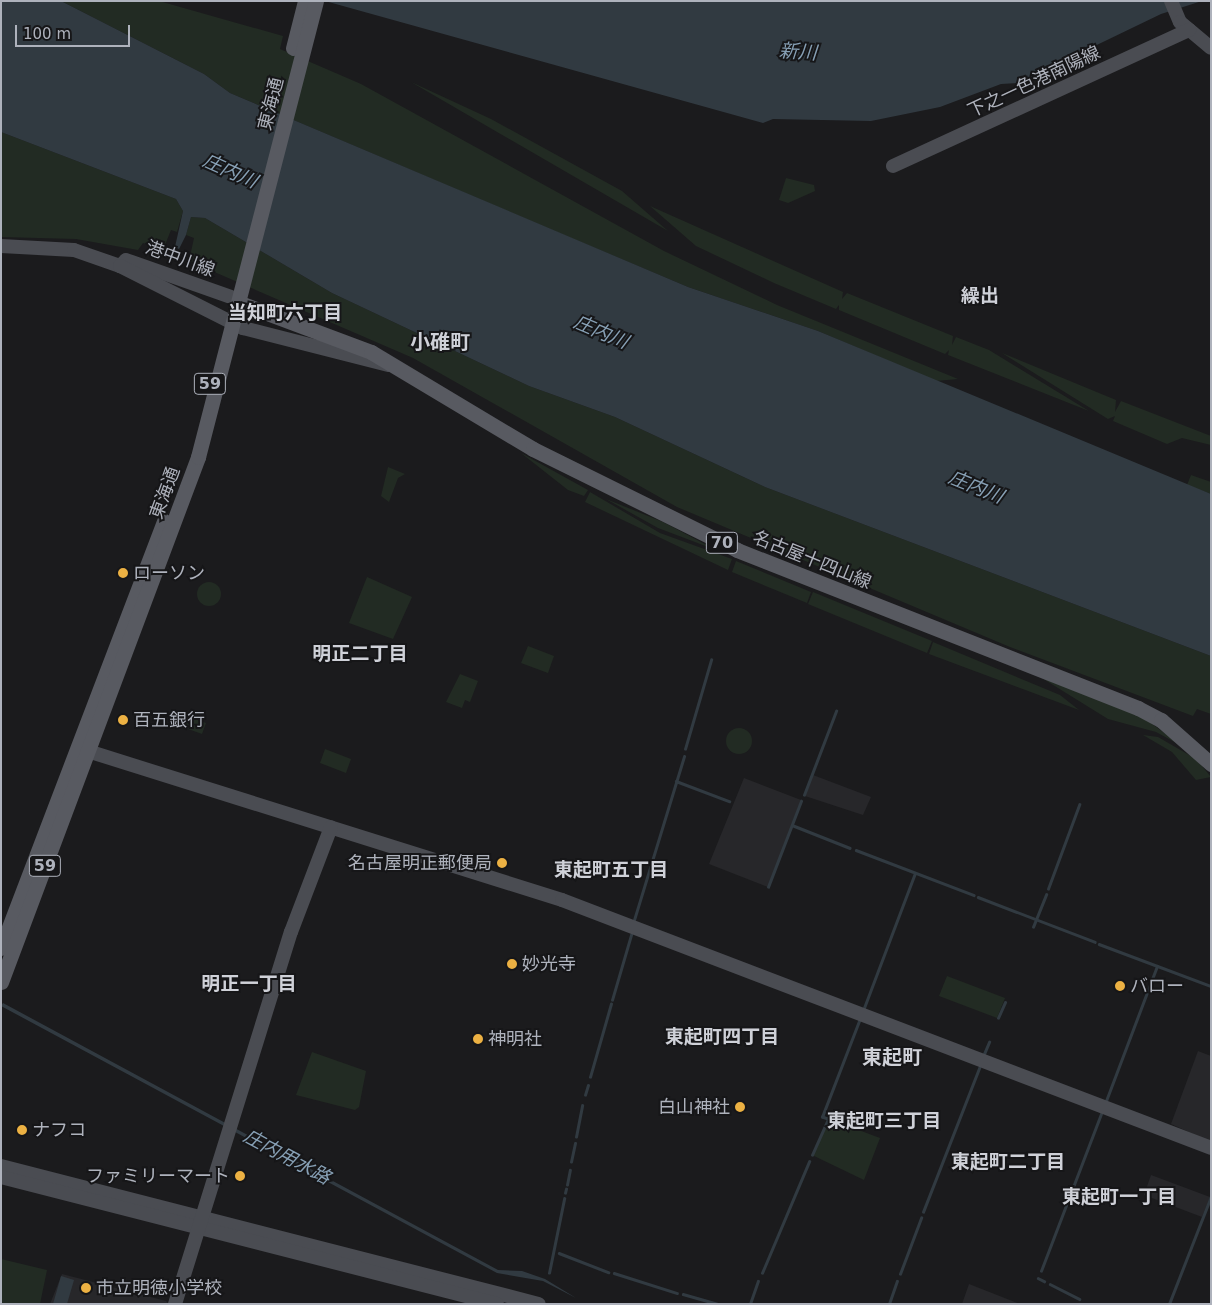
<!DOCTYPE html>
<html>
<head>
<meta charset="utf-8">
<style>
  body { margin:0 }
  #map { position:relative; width:1212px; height:1305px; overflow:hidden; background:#1b1b1d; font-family:"DejaVu Sans","Noto Sans JP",sans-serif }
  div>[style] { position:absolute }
  .built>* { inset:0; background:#27272a }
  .green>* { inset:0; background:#222b23 }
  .round { border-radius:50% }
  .water>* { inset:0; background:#313a41 }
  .stream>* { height:2.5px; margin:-1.25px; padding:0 1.25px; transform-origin:1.25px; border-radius:1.25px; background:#313a41 }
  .secondary>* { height:14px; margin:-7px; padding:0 7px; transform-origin:7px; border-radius:7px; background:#4a4c52 }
  .primary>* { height:15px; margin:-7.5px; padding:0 7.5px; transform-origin:7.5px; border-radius:7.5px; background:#585a61 }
  .dots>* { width:14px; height:14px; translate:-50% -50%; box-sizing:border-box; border:2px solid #161618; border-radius:50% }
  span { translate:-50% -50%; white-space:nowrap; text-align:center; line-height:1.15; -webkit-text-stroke:4px #161618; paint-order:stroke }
  .shield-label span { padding:1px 4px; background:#161618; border:1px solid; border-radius:4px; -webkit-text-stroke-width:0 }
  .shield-label { font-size:16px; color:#aeb2bc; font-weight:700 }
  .street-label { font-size:18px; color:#aeb2bc }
  .poi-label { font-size:18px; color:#aeb2bc }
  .left { translate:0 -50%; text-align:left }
  .right { translate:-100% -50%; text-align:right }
  .water-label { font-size:19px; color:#87a0b5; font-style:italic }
  .neighbourhood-label { font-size:19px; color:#cfd1d8; font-weight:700 }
  .quarter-label { font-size:20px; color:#cfd1d8; font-weight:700 }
  .frame { position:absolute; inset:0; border:2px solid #aeb2bc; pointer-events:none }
  .scale { position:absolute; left:15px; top:25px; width:115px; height:22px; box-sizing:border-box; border:2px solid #aeb2bc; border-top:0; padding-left:6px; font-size:15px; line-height:18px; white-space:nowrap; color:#aeb2bc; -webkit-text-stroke:4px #161618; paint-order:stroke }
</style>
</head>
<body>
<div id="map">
  <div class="built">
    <div style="clip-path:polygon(813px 775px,871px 797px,863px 815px,805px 796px)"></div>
    <div style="clip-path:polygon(744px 778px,801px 800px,768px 887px,709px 864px)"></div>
    <div style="clip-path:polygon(1198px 1051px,1211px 1056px,1211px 1142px,1171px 1124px)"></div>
    <div style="clip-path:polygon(1151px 1175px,1210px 1197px,1202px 1217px,1144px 1195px)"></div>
    <div style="clip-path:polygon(62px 1274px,166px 1301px,169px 1304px,50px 1304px)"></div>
    <div style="clip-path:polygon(969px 1284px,1020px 1304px,962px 1304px)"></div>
  </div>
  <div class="green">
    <div style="clip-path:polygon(61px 1px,159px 1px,283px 36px,280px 49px,361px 84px,664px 251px,777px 305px,958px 379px,936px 381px,818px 331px,688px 287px,557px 232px,230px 93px,204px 74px)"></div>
    <div style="clip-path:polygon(411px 82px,491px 119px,622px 191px,668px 231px)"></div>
    <div style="clip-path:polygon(1px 132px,176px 199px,183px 211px,177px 232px,171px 230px,163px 250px,143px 243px,138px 250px,76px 239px,1px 237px)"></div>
    <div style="clip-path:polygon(786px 178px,814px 185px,815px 191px,788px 203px,779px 200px)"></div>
    <div style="clip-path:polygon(650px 206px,843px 292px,842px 299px,847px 293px,953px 336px,952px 345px,956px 337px,989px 350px,1089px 411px,948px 355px,949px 350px,945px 354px,839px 310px,839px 305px,836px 309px,774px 283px,696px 246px)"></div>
    <div style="clip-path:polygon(191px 217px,205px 218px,332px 293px,529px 386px,615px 417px,765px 487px,1211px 656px,1211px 714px,1197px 709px,1193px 716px,1010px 647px,677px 507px,413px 358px,189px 261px,194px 238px,186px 235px)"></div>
    <div style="clip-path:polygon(1002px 353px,1116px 400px,1115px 412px,1121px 401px,1211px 436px,1211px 445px,1182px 438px,1167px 444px,1113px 421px,1115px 416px,1108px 419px)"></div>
    <div style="clip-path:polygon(521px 453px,588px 490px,584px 496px,568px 490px)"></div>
    <div style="clip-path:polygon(388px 467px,405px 474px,398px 478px,389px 502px,381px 496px)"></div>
    <div style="clip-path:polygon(1191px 475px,1211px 482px,1211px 494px,1187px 485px)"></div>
    <div style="clip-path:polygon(590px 492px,660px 533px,732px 559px,728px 570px,585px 502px)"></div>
    <div style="clip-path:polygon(606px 499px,663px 522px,716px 550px,658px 528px)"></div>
    <div style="clip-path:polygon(736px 561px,811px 592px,807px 603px,732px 572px)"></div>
    <div style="clip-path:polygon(367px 577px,412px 597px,393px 639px,349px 623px)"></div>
    <div class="round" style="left:197px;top:582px;width:24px;height:24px"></div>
    <div style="clip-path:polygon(813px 592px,932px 641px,927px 653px,808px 604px)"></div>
    <div style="clip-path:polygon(933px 642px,1060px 695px,1079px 710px,929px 654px)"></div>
    <div style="clip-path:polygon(528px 646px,554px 656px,548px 673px,521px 663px)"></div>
    <div style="clip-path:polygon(460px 674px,478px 681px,470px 702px,465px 700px,462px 708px,446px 702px)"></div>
    <div style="clip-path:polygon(1037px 675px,1144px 718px,1182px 746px,1156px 732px,1108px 719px)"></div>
    <div style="clip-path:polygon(181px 714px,206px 723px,202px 734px,177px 725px)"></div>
    <div class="round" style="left:726px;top:728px;width:26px;height:26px"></div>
    <div style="clip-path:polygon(1143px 735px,1158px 737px,1196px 759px,1211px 777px,1196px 780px,1172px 752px)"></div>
    <div style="clip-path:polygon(325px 749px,351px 759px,346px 773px,320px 763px)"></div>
    <div style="clip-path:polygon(947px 976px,1005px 998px,997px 1018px,939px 996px)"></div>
    <div style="clip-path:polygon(312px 1052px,366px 1071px,359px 1107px,355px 1110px,296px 1095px)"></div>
    <div style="clip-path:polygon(829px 1119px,880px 1138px,864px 1180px,812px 1155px)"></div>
    <div style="clip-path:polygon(1px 1259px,47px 1270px,40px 1304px,1px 1304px)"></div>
  </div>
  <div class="water">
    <div style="clip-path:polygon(1px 1px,61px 1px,204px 74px,230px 93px,688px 287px,818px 331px,1211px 494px,1211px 656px,765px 487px,615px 417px,529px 386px,332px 293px,205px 218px,191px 217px,186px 235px,179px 249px,175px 247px,183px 211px,176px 199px,1px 132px)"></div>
    <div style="clip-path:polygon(325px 1px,1202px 1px,1161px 14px,1018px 83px,1001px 84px,940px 107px,871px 121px,773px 119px,763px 123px)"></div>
    <div style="clip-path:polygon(3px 1003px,498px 1270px,522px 1271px,545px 1279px,576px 1298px,543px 1281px,497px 1273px,1px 1006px)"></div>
    <div style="clip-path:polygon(61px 1276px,74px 1280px,67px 1304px,53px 1304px)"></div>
  </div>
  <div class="stream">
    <div style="left:685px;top:749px;width:93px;rotate:-73.7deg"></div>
    <div style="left:676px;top:781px;width:57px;rotate:20.7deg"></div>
    <div style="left:804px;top:795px;width:90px;rotate:-69.1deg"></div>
    <div style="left:792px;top:825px;width:62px;rotate:21.6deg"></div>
    <div style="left:856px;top:850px;width:126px;rotate:20.9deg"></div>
    <div style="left:768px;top:887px;width:92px;rotate:-69deg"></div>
    <div style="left:1048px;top:889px;width:90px;rotate:-69.7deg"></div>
    <div style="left:978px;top:897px;width:125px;rotate:21deg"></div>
    <div style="left:634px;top:920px;width:171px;rotate:-73deg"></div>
    <div style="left:1033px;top:927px;width:35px;rotate:-68deg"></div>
    <div style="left:1099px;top:944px;width:120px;rotate:20.6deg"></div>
    <div style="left:612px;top:1000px;width:68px;rotate:-73.7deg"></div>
    <div style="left:864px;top:1008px;width:144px;rotate:-69.3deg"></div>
    <div style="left:998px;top:1018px;width:17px;rotate:-66deg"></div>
    <div style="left:984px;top:1054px;width:13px;rotate:-67deg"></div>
    <div style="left:590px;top:1077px;width:76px;rotate:-74deg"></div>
    <div style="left:585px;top:1095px;width:10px;rotate:-73deg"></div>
    <div style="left:1106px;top:1101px;width:144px;rotate:-69.3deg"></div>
    <div style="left:576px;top:1137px;width:32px;rotate:-79deg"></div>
    <div style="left:812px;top:1155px;width:39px;rotate:-66deg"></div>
    <div style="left:828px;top:1119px;width:6px;rotate:-162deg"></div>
    <div style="left:822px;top:1117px;width:103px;rotate:-68.9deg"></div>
    <div style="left:571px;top:1162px;width:19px;rotate:-78deg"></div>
    <div style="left:567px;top:1185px;width:15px;rotate:-79deg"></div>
    <div style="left:565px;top:1193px;width:4px;rotate:-76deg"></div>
    <div style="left:923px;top:1212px;width:155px;rotate:-68.7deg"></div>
    <div style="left:559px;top:1253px;width:53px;rotate:21.2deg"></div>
    <div style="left:1041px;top:1271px;width:168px;rotate:-69.1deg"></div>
    <div style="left:549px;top:1273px;width:76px;rotate:-78.5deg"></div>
    <div style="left:614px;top:1273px;width:66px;rotate:17.6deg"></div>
    <div style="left:762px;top:1273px;width:121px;rotate:-67.1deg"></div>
    <div style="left:900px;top:1274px;width:60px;rotate:-69.4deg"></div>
    <div style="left:1038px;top:1278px;width:7px;rotate:27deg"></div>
    <div style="left:1050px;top:1284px;width:33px;rotate:27deg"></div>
    <div style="left:683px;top:1294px;width:35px;rotate:16deg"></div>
    <div style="left:750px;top:1304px;width:24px;rotate:-71deg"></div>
    <div style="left:889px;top:1304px;width:24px;rotate:-71deg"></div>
    <div style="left:1169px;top:1304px;width:116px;rotate:-68.7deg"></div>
  </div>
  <div class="secondary">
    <div style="left:1171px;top:1px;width:23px;rotate:67deg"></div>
    <div style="left:1180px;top:22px;width:40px;rotate:40deg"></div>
    <div style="left:893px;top:166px;width:326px;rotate:-24.7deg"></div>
    <div style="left:1px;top:246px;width:73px;rotate:3.1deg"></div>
    <div style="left:74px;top:250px;width:49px;rotate:19.2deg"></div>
    <div style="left:120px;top:266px;width:8px;rotate:-45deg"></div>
    <div style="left:126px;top:260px;width:111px;rotate:19.4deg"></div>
    <div style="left:120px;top:266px;width:138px;rotate:26.8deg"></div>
    <div style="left:243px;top:328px;width:150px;rotate:14.3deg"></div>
    <div style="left:78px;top:748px;width:507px;rotate:17.43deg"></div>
    <div style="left:562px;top:900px;width:695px;rotate:20.91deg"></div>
    <div style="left:1px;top:1166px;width:555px;rotate:14.39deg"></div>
    <div style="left:1px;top:1177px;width:512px;rotate:14.36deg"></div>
    <div style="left:175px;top:1304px;width:390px;rotate:-72.7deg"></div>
    <div style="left:291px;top:932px;width:112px;rotate:-69.1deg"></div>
  </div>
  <div class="primary">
    <div style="left:293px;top:48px;width:49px;rotate:-75.7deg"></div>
    <div style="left:240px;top:303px;width:140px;rotate:20.5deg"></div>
    <div style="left:371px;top:352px;width:189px;rotate:30.9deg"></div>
    <div style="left:533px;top:449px;width:228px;rotate:26.3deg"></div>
    <div style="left:737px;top:550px;width:431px;rotate:21.5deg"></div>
    <div style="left:1138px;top:708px;width:26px;rotate:28deg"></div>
    <div style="left:1161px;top:720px;width:67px;rotate:41.3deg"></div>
    <div style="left:1px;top:948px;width:457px;rotate:-69.1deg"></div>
    <div style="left:1px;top:982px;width:561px;rotate:-69.43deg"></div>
    <div style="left:198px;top:457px;width:471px;rotate:-75.5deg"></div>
  </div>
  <div class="dots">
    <div style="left:123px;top:573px;background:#ecb143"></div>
    <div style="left:123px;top:720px;background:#ecb143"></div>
    <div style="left:502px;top:863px;background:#ecb143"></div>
    <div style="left:512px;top:964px;background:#ecb143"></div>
    <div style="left:1120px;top:986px;background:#ecb143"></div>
    <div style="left:478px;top:1039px;background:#ecb143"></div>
    <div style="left:740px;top:1107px;background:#ecb143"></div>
    <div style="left:22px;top:1130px;background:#ecb143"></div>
    <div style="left:240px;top:1176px;background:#ecb143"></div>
    <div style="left:86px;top:1288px;background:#ecb143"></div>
  </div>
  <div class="shield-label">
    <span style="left:210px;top:384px">59</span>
    <span style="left:722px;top:543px">70</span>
    <span style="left:45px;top:866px">59</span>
  </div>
  <div class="street-label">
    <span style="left:1034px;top:82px;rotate:-25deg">下之一色港南陽線</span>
    <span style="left:271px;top:104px;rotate:-76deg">東海通</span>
    <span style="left:180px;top:259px;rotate:20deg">港中川線</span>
    <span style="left:165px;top:493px;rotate:-70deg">東海通</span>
    <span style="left:812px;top:560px;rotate:22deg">名古屋十四山線</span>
  </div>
  <div class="poi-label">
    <span class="left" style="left:133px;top:573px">ローソン</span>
    <span class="left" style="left:133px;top:720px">百五銀行</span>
    <span class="right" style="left:492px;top:863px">名古屋明正郵便局</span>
    <span class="left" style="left:522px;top:964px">妙光寺</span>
    <span class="left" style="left:1130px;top:986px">バロー</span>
    <span class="left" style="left:488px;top:1039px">神明社</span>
    <span class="right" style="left:730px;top:1107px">白山神社</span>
    <span class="left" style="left:32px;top:1130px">ナフコ</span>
    <span class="right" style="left:230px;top:1176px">ファミリーマート</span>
    <span class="left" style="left:96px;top:1288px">市立明徳小学校</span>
  </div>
  <div class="water-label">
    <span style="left:798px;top:52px;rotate:4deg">新川</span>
    <span style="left:230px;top:171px;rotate:24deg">庄内川</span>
    <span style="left:601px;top:332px;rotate:23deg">庄内川</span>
    <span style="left:976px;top:487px;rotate:22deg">庄内川</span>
    <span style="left:287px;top:1157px;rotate:28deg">庄内用水路</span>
  </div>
  <div class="neighbourhood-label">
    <span style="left:980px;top:296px">繰出</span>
    <span style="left:285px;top:313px">当知町六丁目</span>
    <span style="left:360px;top:654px">明正二丁目</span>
    <span style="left:611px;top:870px">東起町五丁目</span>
    <span style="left:249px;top:984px">明正一丁目</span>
    <span style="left:722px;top:1037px">東起町四丁目</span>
    <span style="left:884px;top:1121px">東起町三丁目</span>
    <span style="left:1008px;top:1162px">東起町二丁目</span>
    <span style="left:1119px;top:1197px">東起町一丁目</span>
  </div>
  <div class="quarter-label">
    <span style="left:440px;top:342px">小碓町</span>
    <span style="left:892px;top:1057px">東起町</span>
  </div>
  <div class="frame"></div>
  <div class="scale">100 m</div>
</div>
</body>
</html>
